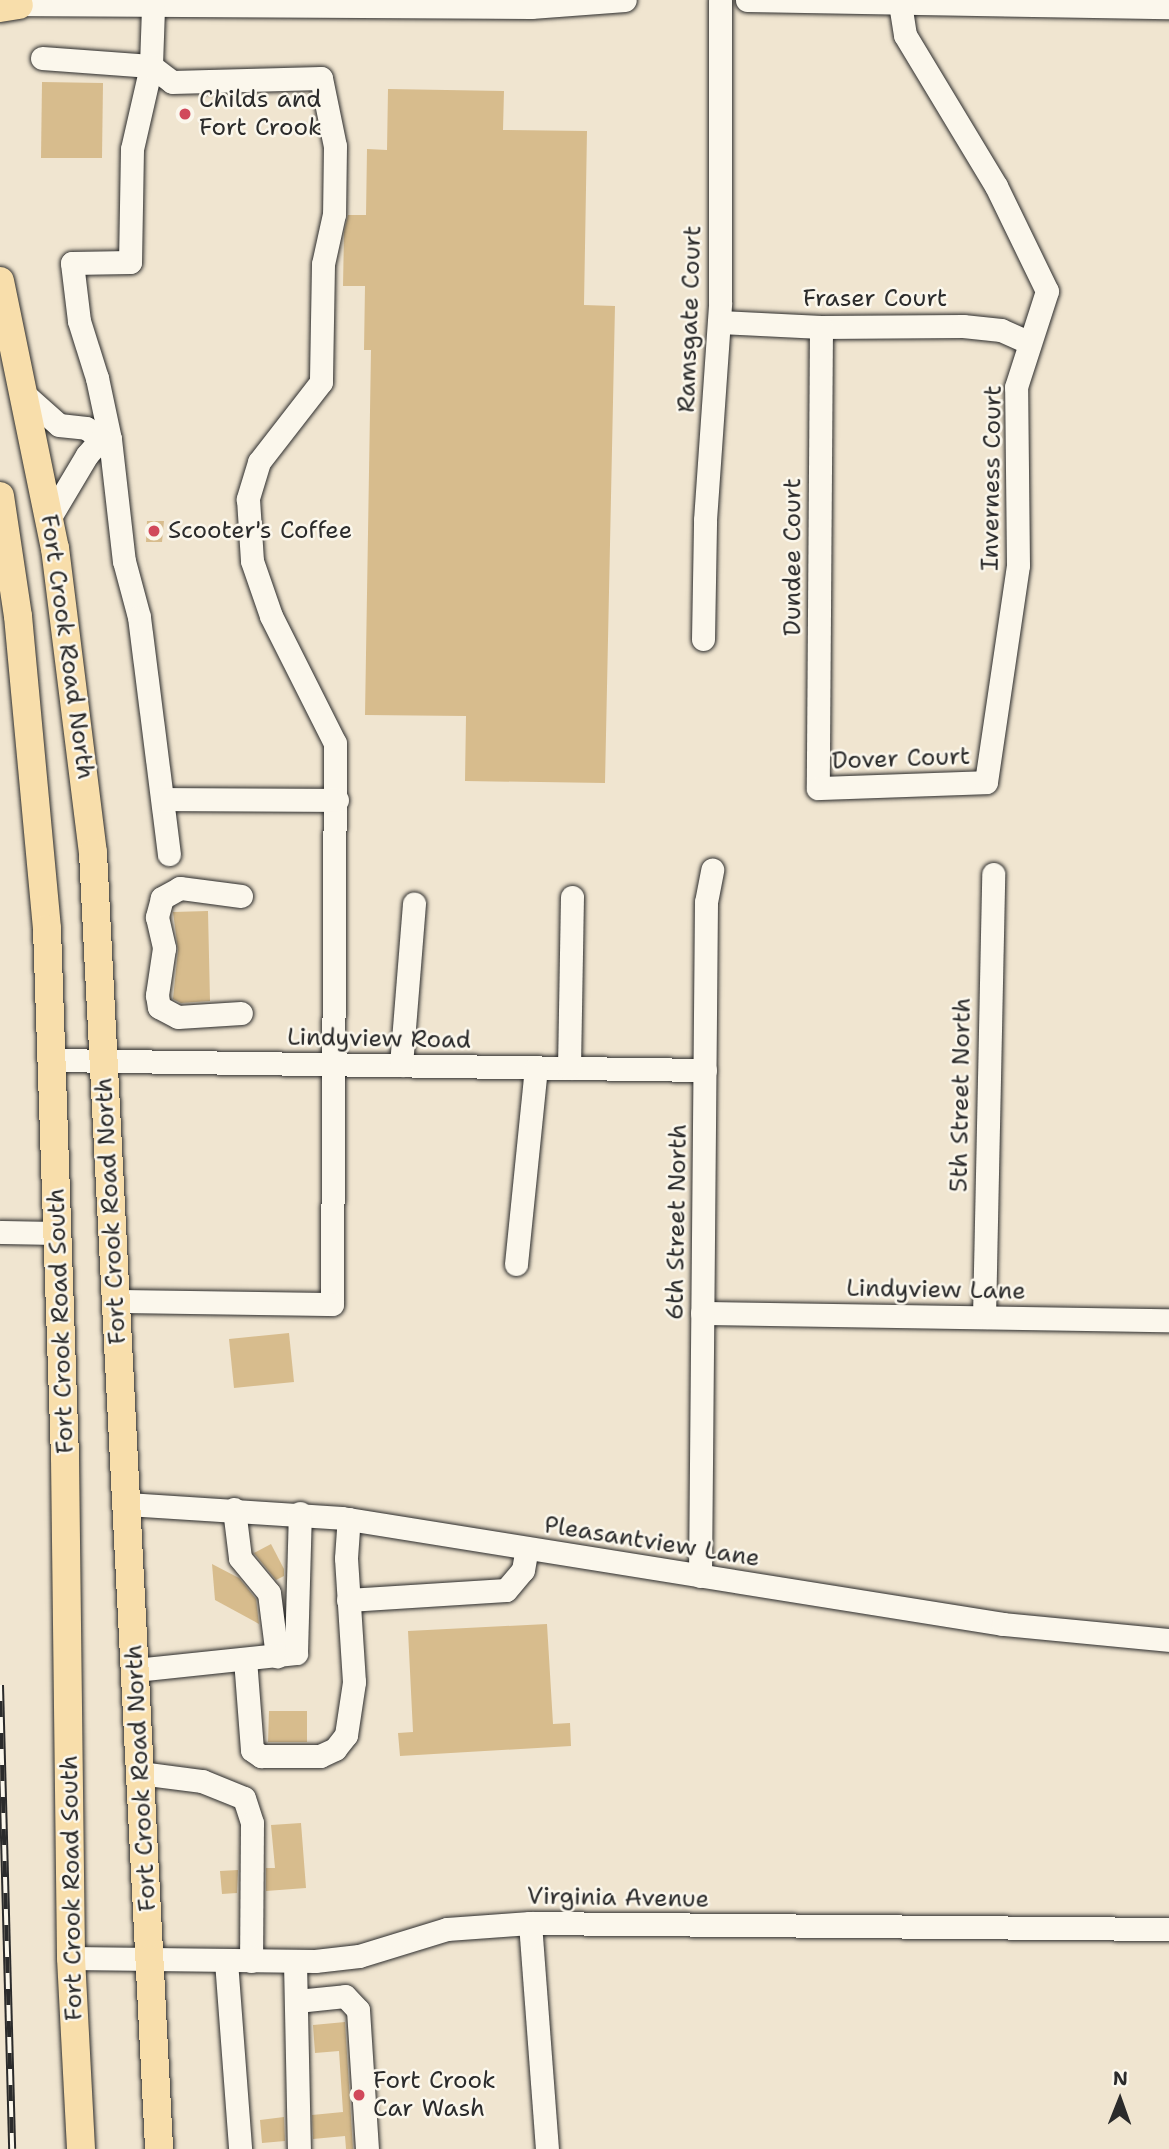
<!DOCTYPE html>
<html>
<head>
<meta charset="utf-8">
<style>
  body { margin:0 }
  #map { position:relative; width:1169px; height:2149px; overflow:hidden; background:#f0e5d0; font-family:"Shantell Sans",sans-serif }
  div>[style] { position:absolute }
  .building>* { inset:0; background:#d7bc8d }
  .roads { filter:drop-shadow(0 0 2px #2b2b2b) drop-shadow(0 0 2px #2b2b2b) }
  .minor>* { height:23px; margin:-11.5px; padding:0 11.5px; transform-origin:11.5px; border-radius:11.5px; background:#fbf7ec }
  .major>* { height:28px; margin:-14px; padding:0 14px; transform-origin:14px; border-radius:14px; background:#f8deab }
  .rail>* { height:8px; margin-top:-4px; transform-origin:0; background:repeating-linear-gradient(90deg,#fbf7ec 0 16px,#2b2b2b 0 32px); box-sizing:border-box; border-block:2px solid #2b2b2b }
  .dots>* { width:19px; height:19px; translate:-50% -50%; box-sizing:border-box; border:4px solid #fbf7ec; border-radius:50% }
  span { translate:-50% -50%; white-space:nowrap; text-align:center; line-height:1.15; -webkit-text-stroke:5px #fbf7ec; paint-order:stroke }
  .poi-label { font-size:24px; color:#2b2b2b }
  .left { translate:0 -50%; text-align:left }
  .street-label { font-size:24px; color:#2b2b2b }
  .north { position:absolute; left:1085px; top:2065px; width:70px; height:70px; -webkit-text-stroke:5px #fbf7ec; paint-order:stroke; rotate:1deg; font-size:19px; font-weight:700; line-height:28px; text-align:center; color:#2b2b2b }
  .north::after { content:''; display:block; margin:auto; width:24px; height:32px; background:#2b2b2b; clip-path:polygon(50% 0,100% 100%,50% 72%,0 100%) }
</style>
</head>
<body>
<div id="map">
  <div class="building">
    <div style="clip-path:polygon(42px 82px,103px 83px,102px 158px,41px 158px)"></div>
    <div style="clip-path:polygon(388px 89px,504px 91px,503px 130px,587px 131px,584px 305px,615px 306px,605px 783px,465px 781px,466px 716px,365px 715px,371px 350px,364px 350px,365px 286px,343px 286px,344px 232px,348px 215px,366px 215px,367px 149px,387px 150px)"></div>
    <div style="clip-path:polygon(147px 521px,164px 521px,162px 542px,146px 542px)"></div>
    <div style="clip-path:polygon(208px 911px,210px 1001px,181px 1003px,173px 999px,178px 950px,173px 912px)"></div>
    <div style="clip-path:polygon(289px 1333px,294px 1382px,234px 1388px,229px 1339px)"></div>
    <div style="clip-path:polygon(271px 1544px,284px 1569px,284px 1576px,276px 1580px,254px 1553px)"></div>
    <div style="clip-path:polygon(212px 1564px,239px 1578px,256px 1599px,259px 1624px,215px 1600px)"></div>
    <div style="clip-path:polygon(547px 1624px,553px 1724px,570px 1723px,571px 1746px,400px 1756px,398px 1733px,413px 1732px,408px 1631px)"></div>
    <div style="clip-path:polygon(269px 1711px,307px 1711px,307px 1742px,268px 1742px)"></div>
    <div style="clip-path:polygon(301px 1823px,306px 1888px,266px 1891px,266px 1868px,275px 1868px,271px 1825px)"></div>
    <div style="clip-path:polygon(238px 1870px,237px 1893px,222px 1894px,220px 1871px)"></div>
    <div style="clip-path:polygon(345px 2022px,353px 2149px,346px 2149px,345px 2136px,313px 2139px,312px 2115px,343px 2112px,339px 2051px,315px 2053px,313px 2025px)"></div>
    <div style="clip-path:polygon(284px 2117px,285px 2141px,262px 2143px,260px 2120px)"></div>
  </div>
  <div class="roads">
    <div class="minor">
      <div style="left:747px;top:0;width:422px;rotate:1deg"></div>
      <div style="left:3px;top:4px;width:528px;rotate:0.33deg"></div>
      <div style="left:531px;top:7px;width:94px;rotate:-4.3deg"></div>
      <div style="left:153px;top:8px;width:58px;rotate:92deg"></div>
      <div style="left:151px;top:66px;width:85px;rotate:102.9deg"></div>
      <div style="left:132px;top:149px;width:113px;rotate:91deg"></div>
      <div style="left:130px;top:262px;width:58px;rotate:179deg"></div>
      <div style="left:72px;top:263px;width:58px;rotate:83.1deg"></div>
      <div style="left:79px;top:321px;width:60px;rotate:72.5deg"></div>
      <div style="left:97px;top:378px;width:62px;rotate:78deg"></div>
      <div style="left:110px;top:439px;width:123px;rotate:83.5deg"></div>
      <div style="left:124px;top:561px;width:58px;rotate:75deg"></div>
      <div style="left:139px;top:617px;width:239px;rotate:82.8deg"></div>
      <div style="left:42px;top:58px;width:109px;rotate:4.2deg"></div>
      <div style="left:151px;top:66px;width:26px;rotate:37deg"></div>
      <div style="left:172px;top:82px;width:149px;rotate:-1.5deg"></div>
      <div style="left:321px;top:78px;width:69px;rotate:78.4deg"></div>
      <div style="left:335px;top:146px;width:68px;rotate:90.8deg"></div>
      <div style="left:334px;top:214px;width:51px;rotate:102.4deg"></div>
      <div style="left:323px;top:264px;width:118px;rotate:91deg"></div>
      <div style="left:321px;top:382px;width:101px;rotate:127.8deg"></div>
      <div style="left:259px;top:462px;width:39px;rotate:107deg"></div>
      <div style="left:248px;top:499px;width:62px;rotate:86.3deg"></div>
      <div style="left:252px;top:561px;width:58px;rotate:70.9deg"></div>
      <div style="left:271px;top:616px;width:142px;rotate:63.3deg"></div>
      <div style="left:335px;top:743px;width:561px;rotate:90.31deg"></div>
      <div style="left:332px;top:1304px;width:216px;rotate:-179.2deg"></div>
      <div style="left:720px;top:322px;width:101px;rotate:2.8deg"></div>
      <div style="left:821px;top:327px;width:142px;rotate:-0.4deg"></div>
      <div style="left:963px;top:326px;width:38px;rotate:6deg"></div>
      <div style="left:1001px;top:330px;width:30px;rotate:24deg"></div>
      <div style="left:821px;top:327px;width:461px;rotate:90.4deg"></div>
      <div style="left:818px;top:788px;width:168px;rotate:-2deg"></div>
      <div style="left:986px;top:782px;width:219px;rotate:-81.6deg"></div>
      <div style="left:1018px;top:565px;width:178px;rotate:-90.6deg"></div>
      <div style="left:1016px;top:387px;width:101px;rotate:-72.1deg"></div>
      <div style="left:1047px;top:291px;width:117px;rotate:-115.9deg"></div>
      <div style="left:996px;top:186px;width:176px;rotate:-121.1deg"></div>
      <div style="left:905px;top:35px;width:31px;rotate:-99deg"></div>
      <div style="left:25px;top:395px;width:45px;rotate:41.4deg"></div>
      <div style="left:59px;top:425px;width:27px;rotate:6deg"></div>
      <div style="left:86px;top:428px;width:19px;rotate:36deg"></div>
      <div style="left:101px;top:439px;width:9px"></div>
      <div style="left:50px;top:517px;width:72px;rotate:-59.2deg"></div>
      <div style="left:87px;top:455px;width:21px;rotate:-49deg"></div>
      <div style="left:703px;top:639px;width:119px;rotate:-89deg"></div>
      <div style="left:705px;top:520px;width:218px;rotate:-86deg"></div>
      <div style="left:720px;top:303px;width:303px;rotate:-90deg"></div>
      <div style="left:163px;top:799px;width:174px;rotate:0.3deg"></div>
      <div style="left:241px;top:896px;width:62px;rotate:-172.5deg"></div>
      <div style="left:180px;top:888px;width:21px;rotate:151deg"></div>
      <div style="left:162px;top:898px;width:20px;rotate:105deg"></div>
      <div style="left:157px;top:917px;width:32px;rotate:77deg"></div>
      <div style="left:164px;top:948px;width:48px;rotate:98.5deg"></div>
      <div style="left:157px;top:995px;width:12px;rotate:81deg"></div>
      <div style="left:159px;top:1007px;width:21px;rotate:28deg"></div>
      <div style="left:178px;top:1017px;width:63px;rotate:-3.6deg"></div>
      <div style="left:53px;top:1060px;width:652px;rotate:0.88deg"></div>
      <div style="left:401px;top:1065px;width:162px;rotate:-85.4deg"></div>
      <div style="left:569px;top:1068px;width:171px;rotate:-89deg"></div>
      <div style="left:0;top:1232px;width:58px;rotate:1deg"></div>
      <div style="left:516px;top:1264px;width:197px;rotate:-84.2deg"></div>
      <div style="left:702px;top:1313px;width:467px;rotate:0.9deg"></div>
      <div style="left:984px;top:1317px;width:443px;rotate:-88.8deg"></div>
      <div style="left:127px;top:1504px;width:215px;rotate:3.7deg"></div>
      <div style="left:342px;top:1518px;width:669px;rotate:9.11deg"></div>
      <div style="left:1003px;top:1624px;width:167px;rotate:5.5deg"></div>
      <div style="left:234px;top:1509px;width:49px;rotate:83deg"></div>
      <div style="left:240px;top:1558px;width:45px;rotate:50.4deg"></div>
      <div style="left:269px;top:1593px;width:64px;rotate:82.8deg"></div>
      <div style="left:700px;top:1576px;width:674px;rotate:-89.49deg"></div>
      <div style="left:706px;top:902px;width:33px;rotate:-79deg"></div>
      <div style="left:348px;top:1600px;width:158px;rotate:-3.6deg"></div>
      <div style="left:506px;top:1590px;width:26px;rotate:-50deg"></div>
      <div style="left:523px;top:1570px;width:22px;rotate:-80deg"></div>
      <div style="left:245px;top:1659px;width:91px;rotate:85.6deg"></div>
      <div style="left:252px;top:1750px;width:11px;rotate:34deg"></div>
      <div style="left:261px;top:1756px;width:59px"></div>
      <div style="left:320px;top:1756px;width:17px;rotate:-25deg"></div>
      <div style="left:335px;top:1749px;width:18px;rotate:-52deg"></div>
      <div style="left:346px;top:1735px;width:54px;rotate:-81.4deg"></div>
      <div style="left:354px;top:1682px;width:124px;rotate:-93.7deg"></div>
      <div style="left:346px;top:1558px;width:39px;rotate:-86deg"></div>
      <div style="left:135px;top:1670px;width:162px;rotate:-6deg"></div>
      <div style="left:296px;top:1653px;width:140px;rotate:-88.4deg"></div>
      <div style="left:140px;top:1773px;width:63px;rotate:7.4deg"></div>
      <div style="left:202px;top:1781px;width:45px;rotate:22deg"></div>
      <div style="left:244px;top:1798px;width:26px;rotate:72deg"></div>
      <div style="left:252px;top:1823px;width:138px;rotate:90.4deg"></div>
      <div style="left:530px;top:1923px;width:227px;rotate:85.7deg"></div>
      <div style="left:71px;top:1958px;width:244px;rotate:0.7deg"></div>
      <div style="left:315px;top:1961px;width:44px;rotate:-6.5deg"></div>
      <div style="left:359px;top:1956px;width:92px;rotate:-17.1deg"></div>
      <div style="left:447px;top:1929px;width:83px;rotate:-4.1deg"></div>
      <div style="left:530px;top:1923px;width:639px;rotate:0.54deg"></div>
      <div style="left:226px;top:1961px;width:189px;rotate:85.7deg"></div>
      <div style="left:295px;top:1962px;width:187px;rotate:88.8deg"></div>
      <div style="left:297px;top:2001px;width:48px;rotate:-5.9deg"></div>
      <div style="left:345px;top:1996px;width:19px;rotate:47deg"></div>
      <div style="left:358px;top:2010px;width:139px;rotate:86.3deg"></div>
    </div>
    <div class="major">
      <div style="left:0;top:8px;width:19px;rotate:-9deg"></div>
      <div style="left:0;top:281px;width:273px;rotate:78.4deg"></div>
      <div style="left:55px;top:548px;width:307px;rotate:82.9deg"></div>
      <div style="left:93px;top:853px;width:1298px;rotate:87.08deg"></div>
      <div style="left:0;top:496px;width:121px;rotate:81.5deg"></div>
      <div style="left:18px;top:616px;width:314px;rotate:84.7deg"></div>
      <div style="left:47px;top:929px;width:529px;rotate:88.05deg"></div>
      <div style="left:65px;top:1458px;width:500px;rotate:89.31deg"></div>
      <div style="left:71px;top:1958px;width:191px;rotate:87deg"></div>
    </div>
  </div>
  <div class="rail">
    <div style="left:0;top:1685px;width:464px;rotate:88.5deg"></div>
  </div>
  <div class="dots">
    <div style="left:185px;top:114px;background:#d1495b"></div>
    <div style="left:154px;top:531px;background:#d1495b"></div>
    <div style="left:359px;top:2095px;background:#d1495b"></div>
  </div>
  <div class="poi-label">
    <span class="left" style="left:199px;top:114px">Childs and<br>Fort Crook</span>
    <span class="left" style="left:168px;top:531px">Scooter's Coffee</span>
    <span class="left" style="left:373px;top:2095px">Fort Crook<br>Car Wash</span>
  </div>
  <div class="street-label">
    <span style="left:875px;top:299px">Fraser Court</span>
    <span style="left:690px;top:319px;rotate:-88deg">Ramsgate Court</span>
    <span style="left:992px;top:478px;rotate:-89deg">Inverness Court</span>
    <span style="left:793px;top:557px;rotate:-90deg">Dundee Court</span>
    <span style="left:67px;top:647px;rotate:82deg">Fort Crook Road North</span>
    <span style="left:901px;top:759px;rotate:-2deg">Dover Court</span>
    <span style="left:379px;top:1039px;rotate:1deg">Lindyview Road</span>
    <span style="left:961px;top:1095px;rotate:-89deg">5th Street North</span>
    <span style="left:111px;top:1211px;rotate:-93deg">Fort Crook Road North</span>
    <span style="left:677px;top:1222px;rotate:-89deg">6th Street North</span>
    <span style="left:936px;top:1290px;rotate:1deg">Lindyview Lane</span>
    <span style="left:61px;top:1321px;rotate:-92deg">Fort Crook Road South</span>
    <span style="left:652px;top:1542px;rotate:9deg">Pleasantview Lane</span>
    <span style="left:141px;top:1778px;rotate:-93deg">Fort Crook Road North</span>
    <span style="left:72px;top:1888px;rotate:-91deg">Fort Crook Road South</span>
    <span style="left:618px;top:1898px;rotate:1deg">Virginia Avenue</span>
  </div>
  <div class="north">N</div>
</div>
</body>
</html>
